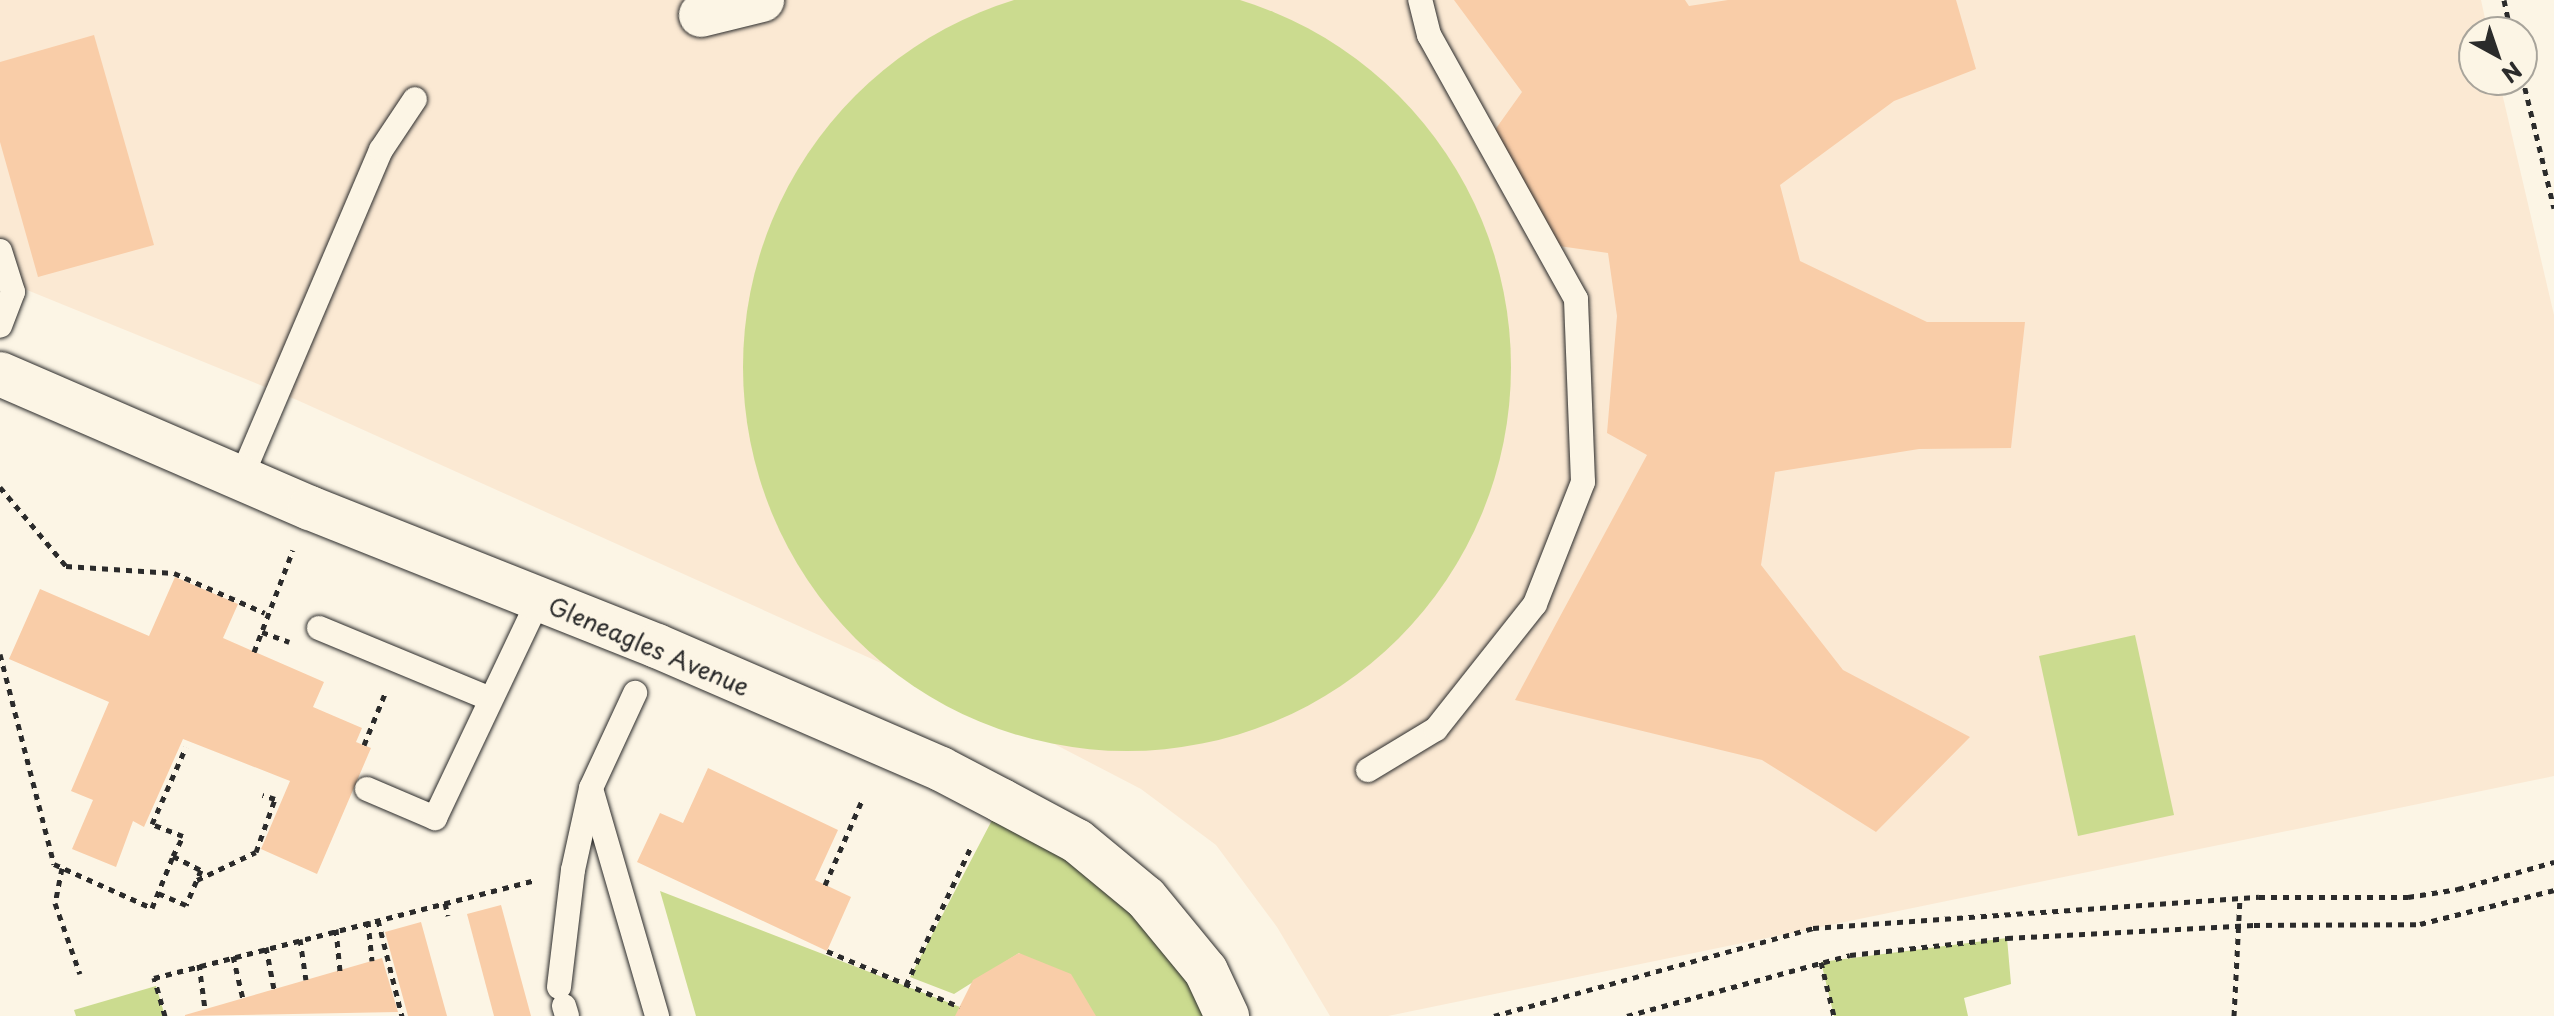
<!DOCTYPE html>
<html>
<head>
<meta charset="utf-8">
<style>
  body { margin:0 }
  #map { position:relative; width:2554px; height:1016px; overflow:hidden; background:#fcf5e5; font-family:"Playpen Sans",sans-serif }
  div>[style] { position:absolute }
  .built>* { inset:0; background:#fbe9d3 }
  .green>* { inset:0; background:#cbdb8f }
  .round { border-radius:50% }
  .building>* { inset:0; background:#f9cda8 }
  .path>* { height:5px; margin-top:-2.5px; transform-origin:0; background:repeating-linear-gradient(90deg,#2b2b2b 0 6px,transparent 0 12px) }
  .roads { filter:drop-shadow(0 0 2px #2b2b2b) drop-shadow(0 0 2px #2b2b2b) }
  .lane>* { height:24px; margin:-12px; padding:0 12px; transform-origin:12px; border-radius:12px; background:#fcf5e5 }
  .street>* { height:44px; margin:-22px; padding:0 22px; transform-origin:22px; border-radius:22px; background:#fcf5e5 }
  span { translate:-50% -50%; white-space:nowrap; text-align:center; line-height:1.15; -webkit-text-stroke:6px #fcf5e5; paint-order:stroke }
  .street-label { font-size:24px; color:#2b2b2b }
  .north { position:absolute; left:2458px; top:16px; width:80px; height:80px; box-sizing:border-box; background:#fcf5e5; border:2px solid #a8a49b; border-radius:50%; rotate:140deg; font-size:22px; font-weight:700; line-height:32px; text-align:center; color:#2b2b2b }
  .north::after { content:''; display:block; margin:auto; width:28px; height:36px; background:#2b2b2b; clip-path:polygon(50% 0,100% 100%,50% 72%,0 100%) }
</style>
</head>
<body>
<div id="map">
  <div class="built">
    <div style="clip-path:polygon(0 0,2481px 0,2488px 32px,2474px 32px,2474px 80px,2499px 80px,2554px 315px,2554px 776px,1388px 1016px,1330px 1016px,1277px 927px,1216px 845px,1141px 789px,1012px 722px,297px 400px,0 279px)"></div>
  </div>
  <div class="green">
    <div class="round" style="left:743px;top:-17px;width:768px;height:768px"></div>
    <div style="clip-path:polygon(2135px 635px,2174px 815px,2078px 836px,2039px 656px)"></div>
    <div style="clip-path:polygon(1002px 801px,1146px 898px,1227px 1016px,1089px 1016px,1019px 953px,954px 994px,910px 977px)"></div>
    <div style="clip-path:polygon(660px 891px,960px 1007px,958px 1016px,696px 1016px)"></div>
    <div style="clip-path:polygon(2007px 938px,2011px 984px,1964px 998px,1968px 1016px,1834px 1016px,1821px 962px)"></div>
    <div style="clip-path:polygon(156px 986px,165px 1016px,76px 1016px,74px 1010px)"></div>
  </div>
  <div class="building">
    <div style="clip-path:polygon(1454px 0,1685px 0,1689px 6px,1728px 0,1956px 0,1976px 69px,1894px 101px,1780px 185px,1800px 261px,1927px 322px,2025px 322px,2011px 448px,1919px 449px,1775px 472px,1761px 565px,1843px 670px,1970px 737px,1876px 832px,1762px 760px,1515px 700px,1647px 455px,1607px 433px,1617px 316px,1608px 253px,1559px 246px,1492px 134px,1522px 92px)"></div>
    <div style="clip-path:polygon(94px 35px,154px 245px,38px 277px,0 142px,0 62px)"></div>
    <div style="clip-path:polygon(175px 577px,238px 604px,223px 638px,324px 682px,313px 707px,362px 728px,356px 742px,371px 748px,317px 874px,261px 849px,290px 781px,183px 739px,144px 827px,133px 821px,116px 867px,72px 849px,93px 800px,71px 791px,109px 702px,9px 659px,40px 589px,149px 636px)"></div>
    <div style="clip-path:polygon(708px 768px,838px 830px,815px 880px,851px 897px,827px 951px,637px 862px,660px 813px,683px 823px)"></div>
    <div style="clip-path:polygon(501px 905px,531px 1016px,494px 1016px,467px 914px)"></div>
    <div style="clip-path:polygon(421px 922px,447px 1016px,408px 1016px,385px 932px)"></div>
    <div style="clip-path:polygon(1019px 953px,1071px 974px,1096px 1016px,955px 1016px,973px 980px)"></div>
    <div style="clip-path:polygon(382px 958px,398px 1012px,185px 1016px,185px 1015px)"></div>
  </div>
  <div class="path">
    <div style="left:2504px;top:0;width:33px;rotate:78deg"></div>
    <div style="left:2522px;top:76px;width:136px;rotate:76.4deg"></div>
    <div style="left:0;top:487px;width:103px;rotate:50.1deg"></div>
    <div style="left:66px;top:566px;width:108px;rotate:3.7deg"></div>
    <div style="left:174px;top:573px;width:99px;rotate:23.7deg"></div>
    <div style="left:262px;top:632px;width:29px;rotate:20deg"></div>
    <div style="left:254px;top:652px;width:109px;rotate:-69.1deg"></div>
    <div style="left:0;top:654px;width:217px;rotate:75.6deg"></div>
    <div style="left:54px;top:864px;width:107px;rotate:24.2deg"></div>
    <div style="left:152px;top:908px;width:56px;rotate:-68deg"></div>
    <div style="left:173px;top:856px;width:31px;rotate:27deg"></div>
    <div style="left:201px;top:870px;width:38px;rotate:113deg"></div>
    <div style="left:186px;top:905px;width:30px;rotate:-157deg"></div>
    <div style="left:364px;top:745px;width:58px;rotate:-67.8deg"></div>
    <div style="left:173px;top:856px;width:22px;rotate:-63deg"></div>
    <div style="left:183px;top:836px;width:33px;rotate:-159deg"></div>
    <div style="left:152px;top:824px;width:84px;rotate:-66.2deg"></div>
    <div style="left:62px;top:868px;width:36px;rotate:101deg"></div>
    <div style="left:55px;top:903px;width:75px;rotate:70.6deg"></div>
    <div style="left:197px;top:880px;width:65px;rotate:-25.4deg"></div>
    <div style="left:256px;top:852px;width:56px;rotate:-70.3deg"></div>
    <div style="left:275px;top:799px;width:13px;rotate:-162deg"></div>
    <div style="left:825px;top:885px;width:95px;rotate:-66.4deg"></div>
    <div style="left:445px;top:903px;width:13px;rotate:77deg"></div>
    <div style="left:378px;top:920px;width:99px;rotate:76deg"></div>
    <div style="left:368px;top:921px;width:40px;rotate:84.3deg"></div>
    <div style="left:336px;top:929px;width:42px;rotate:84.6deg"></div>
    <div style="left:300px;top:939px;width:41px;rotate:81.7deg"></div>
    <div style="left:266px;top:947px;width:43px;rotate:79.2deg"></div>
    <div style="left:827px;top:951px;width:144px;rotate:22.8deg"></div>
    <div style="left:233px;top:956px;width:44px;rotate:76.9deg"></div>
    <div style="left:1821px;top:962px;width:56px;rotate:76.5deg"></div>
    <div style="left:199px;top:964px;width:45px;rotate:82.4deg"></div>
    <div style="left:906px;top:985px;width:153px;rotate:-64.8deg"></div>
    <div style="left:165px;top:1016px;width:40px;rotate:-106deg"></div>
    <div style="left:154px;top:978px;width:395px;rotate:-14.4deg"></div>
    <div style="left:1494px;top:1016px;width:331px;rotate:-15.4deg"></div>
    <div style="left:1813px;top:928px;width:447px;rotate:-4deg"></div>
    <div style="left:2259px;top:897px;width:149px"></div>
    <div style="left:2408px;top:897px;width:51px;rotate:-9.1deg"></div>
    <div style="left:2458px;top:889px;width:100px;rotate:-15.7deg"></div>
    <div style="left:1627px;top:1016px;width:231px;rotate:-15.3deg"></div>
    <div style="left:1850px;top:955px;width:158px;rotate:-6.2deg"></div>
    <div style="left:2007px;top:938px;width:247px;rotate:-3deg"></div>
    <div style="left:2254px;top:925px;width:166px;rotate:-0.3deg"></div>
    <div style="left:2420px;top:924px;width:138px;rotate:-14.2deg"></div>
    <div style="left:2234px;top:1016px;width:118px;rotate:-87.1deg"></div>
  </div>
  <div class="roads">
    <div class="lane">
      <div style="left:0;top:251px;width:43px;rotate:72.4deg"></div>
      <div style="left:13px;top:292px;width:36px;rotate:111deg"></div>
      <div style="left:241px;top:478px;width:357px;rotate:-66.9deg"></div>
      <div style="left:381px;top:150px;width:61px;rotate:-56.3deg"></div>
      <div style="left:319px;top:628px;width:185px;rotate:22.5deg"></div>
      <div style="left:1368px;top:770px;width:79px;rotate:-31.1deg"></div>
      <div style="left:1436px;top:729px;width:159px;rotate:-51.6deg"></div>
      <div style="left:1535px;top:604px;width:131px;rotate:-68.5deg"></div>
      <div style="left:1583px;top:482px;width:183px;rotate:-92.2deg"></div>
      <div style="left:1576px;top:299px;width:302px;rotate:-119.1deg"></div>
      <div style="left:1429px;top:35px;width:36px;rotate:-104deg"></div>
      <div style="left:367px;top:789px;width:74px;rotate:23.1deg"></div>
      <div style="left:435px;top:818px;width:242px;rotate:-64.6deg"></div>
      <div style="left:592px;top:792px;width:233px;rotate:73.8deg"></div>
      <div style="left:559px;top:987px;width:118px;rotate:-83.2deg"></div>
      <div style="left:573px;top:870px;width:84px;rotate:-77.6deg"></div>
      <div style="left:591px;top:788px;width:105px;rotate:-65.1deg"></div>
      <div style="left:564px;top:1006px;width:10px;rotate:73deg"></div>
    </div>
    <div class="street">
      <div style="left:701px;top:15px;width:63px;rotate:-13.8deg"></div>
      <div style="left:0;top:374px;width:338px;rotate:23.4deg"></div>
      <div style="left:310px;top:508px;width:373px;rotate:21.7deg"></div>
      <div style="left:657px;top:646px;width:309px;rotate:23.4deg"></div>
      <div style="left:941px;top:769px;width:69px;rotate:27.7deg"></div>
      <div style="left:1002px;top:801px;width:85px;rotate:28.1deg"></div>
      <div style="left:1077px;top:841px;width:89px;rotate:39.6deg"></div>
      <div style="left:1146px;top:898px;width:94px;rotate:50.6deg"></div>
      <div style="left:1206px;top:971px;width:50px;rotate:65deg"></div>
    </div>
  </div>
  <div class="street-label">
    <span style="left:649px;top:646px;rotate:23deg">Gleneagles Avenue</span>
  </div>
  <div class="north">N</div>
</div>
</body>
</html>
